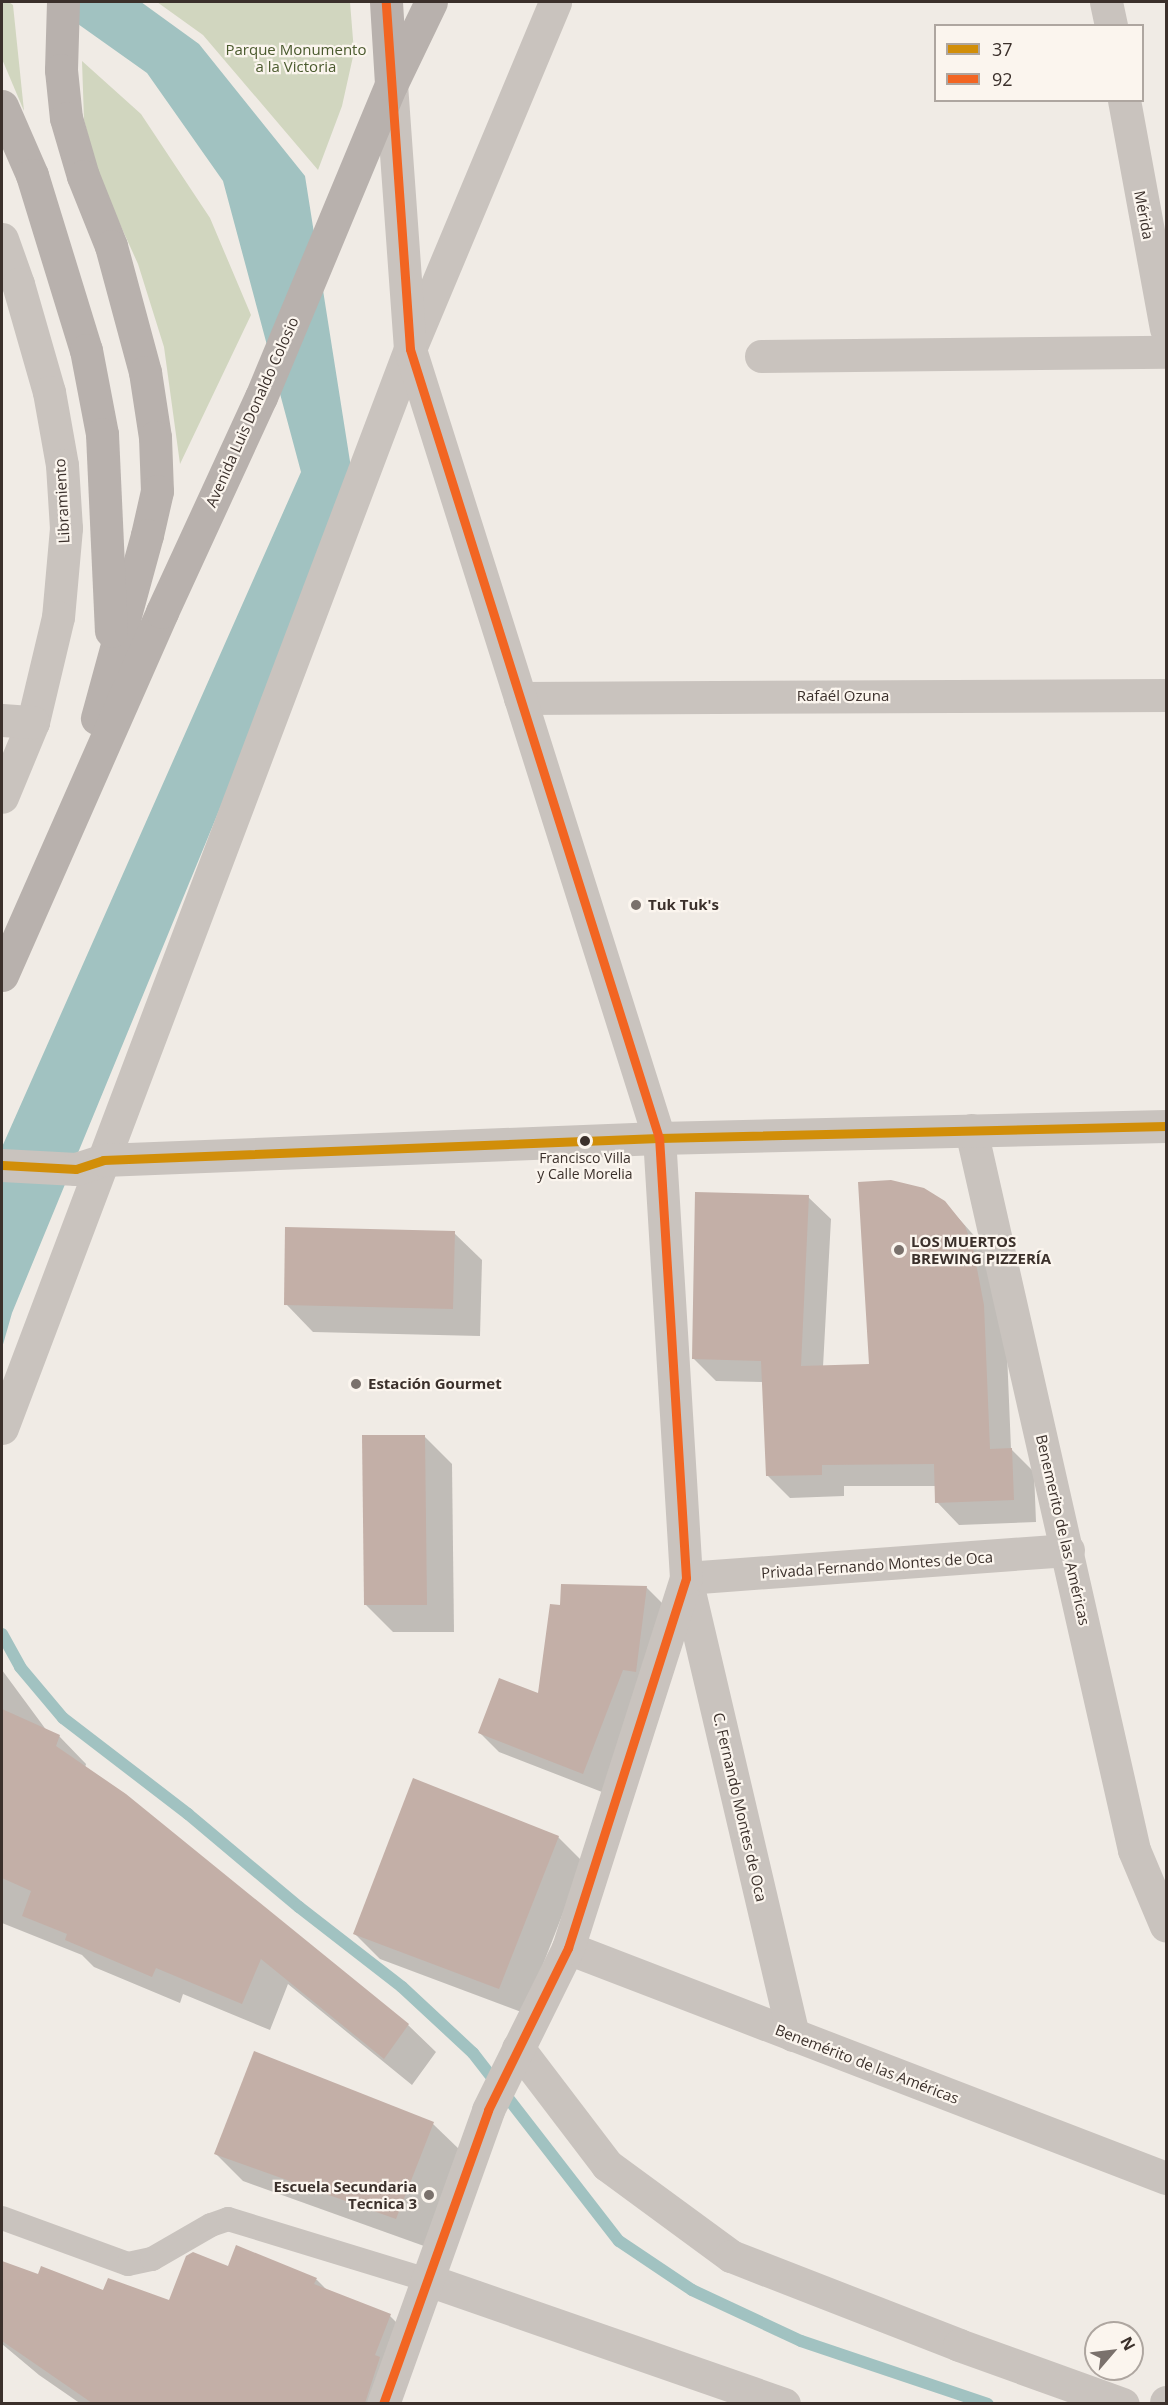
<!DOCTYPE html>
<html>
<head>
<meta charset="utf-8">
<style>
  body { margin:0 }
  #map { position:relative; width:1168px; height:2405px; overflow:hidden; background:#f0ebe5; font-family:"Open Sans",sans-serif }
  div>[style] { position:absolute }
  .green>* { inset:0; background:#d1d6bf }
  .water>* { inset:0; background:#a1c2c1 }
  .shadow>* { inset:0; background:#0003 }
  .stream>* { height:12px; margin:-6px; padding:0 6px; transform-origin:6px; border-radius:6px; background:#a1c2c1 }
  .building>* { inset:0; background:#c3afa7 }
  .service>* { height:24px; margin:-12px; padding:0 12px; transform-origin:12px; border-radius:12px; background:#c9c3be }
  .minor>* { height:33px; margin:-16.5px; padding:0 16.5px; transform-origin:16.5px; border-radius:16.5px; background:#c9c3be }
  .tertiary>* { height:33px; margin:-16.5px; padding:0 16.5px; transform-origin:16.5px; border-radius:16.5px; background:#c9c3be }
  .primary>* { height:33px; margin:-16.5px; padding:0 16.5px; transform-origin:16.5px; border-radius:16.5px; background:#b8b1ad }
  .bus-1>* { height:9px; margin:-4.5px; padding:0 4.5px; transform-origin:4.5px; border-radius:4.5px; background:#d18e09 }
  .bus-2>* { height:9px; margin:-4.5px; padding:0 4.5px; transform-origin:4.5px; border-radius:4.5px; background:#f26522 }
  .dots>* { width:16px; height:16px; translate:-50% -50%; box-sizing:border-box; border:3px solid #fbf5ee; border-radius:50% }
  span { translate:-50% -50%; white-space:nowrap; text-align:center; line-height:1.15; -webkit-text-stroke:4.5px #fbf5ee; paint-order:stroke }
  .bus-label { font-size:14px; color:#3b302b }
  .park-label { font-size:15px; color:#4a5a2e }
  .street-label { font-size:15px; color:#3b302b }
  .poi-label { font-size:15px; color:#3b302b; font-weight:700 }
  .left { translate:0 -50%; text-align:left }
  .right { translate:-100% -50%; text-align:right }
  .frame { position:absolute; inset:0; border:3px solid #3b302b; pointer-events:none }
  .legend { position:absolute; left:934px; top:24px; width:210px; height:78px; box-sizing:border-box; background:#fbf5ee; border:2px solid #aea6a0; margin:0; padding:8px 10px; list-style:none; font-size:18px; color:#3b302b }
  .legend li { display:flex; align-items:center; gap:12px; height:30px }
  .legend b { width:30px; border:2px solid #aea6a0 }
  .north { position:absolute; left:1084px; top:2321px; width:60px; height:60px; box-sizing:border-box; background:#fbf5ee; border:2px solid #aea6a0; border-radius:50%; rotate:62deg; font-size:16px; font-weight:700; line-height:24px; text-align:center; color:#3b302b }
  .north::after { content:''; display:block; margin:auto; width:21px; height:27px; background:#7a716c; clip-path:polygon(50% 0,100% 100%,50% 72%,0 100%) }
</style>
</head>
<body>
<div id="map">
  <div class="green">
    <div style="clip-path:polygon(2px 2px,9px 2px,13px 5px,24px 111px,2px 59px)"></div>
    <div style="clip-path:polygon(157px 2px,350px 2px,354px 52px,342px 106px,318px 170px,203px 35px)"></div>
    <div style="clip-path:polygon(82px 61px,141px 114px,210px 218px,251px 315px,180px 464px,164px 347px,138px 264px,100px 180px,84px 120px)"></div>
  </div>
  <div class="water">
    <div style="clip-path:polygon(47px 2px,141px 2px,199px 44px,305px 176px,355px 493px,300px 614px,12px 1313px,2px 1348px,2px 1147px,301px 472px,223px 181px,147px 73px)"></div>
  </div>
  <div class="shadow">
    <div style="clip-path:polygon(808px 1197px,831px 1219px,823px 1367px,870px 1365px,944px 1202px,987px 1250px,1006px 1329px,1011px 1449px,1034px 1472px,1036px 1522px,959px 1525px,937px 1502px,936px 1486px,844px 1486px,844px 1496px,790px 1498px,767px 1475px,763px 1382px,716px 1381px,693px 1358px)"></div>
    <div style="clip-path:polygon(454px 1233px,482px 1260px,480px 1336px,313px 1332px,286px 1304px)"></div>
    <div style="clip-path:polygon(424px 1436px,452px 1464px,454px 1632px,393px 1632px,366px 1605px)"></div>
    <div style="clip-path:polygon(646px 1587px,665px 1606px,602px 1792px,499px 1752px,480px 1733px,540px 1695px,561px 1606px)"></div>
    <div style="clip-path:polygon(2px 1670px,47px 1731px,59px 1736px,86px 1764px,85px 1768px,408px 2025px,436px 2052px,412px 2085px,288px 1984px,270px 2030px,183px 1994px,180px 2003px,94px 1967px,82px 1955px,2px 1923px)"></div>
    <div style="clip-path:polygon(558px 1837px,583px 1862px,524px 2013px,380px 1959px,355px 1934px)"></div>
    <div style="clip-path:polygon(433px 2124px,461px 2151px,424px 2246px,243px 2181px,216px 2154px)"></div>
    <div style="clip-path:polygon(237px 2247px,317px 2280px,329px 2292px,390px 2316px,417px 2343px,400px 2404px,81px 2404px,39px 2375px,2px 2344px,2px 2262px,39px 2276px,104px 2292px,170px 2302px,229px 2268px)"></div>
  </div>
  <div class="stream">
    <div style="left:2px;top:1634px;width:38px;rotate:61deg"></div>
    <div style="left:20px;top:1667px;width:67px;rotate:49.9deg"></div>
    <div style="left:63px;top:1718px;width:158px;rotate:37.5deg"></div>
    <div style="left:188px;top:1814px;width:145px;rotate:40deg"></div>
    <div style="left:299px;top:1907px;width:130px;rotate:37.8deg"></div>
    <div style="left:402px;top:1987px;width:97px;rotate:42.9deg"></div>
    <div style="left:473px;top:2053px;width:238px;rotate:52.2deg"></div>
    <div style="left:619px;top:2241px;width:88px;rotate:33.9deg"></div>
    <div style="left:692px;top:2290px;width:120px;rotate:25.1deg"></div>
    <div style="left:801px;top:2341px;width:197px;rotate:18.6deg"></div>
  </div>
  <div class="building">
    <div style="clip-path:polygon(891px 1180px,924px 1188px,945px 1201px,965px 1226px,973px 1248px,984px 1305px,990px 1449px,1012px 1448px,1014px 1500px,935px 1503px,934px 1464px,822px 1465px,822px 1475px,766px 1476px,761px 1361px,692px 1359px,695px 1192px,809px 1195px,801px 1366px,869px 1364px,858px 1182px)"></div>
    <div style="clip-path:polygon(285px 1227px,455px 1231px,453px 1309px,284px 1305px)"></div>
    <div style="clip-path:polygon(362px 1435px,425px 1435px,427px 1605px,364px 1605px)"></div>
    <div style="clip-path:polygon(561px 1584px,647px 1586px,636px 1672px,623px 1670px,583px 1774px,478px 1733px,499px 1678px,538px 1693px,550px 1604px,560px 1605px)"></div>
    <div style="clip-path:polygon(2px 1709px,60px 1735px,56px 1746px,126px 1794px,409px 2024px,384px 2059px,261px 1959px,242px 2004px,156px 1968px,152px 1977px,65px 1940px,67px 1934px,22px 1916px,31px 1891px,2px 1878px)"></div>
    <div style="clip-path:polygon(413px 1778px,559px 1836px,499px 1989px,353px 1934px)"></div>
    <div style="clip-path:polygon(254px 2051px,434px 2122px,396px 2219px,214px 2154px)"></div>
    <div style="clip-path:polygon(236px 2245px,317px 2278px,314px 2284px,391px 2314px,375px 2355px,380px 2357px,365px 2403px,92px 2403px,2px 2341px,2px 2261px,38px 2274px,41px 2266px,103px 2290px,108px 2278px,169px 2300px,186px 2256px,193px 2252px,228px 2266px)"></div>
  </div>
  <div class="service">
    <div style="left:2px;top:2218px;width:134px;rotate:20.1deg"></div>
    <div style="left:128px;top:2264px;width:25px;rotate:-12deg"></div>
    <div style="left:152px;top:2259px;width:68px;rotate:-30deg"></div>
    <div style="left:211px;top:2225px;width:18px;rotate:-19deg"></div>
    <div style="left:228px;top:2219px;width:209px;rotate:17deg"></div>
  </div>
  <div class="minor">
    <div style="left:1106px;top:2px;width:25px;rotate:78deg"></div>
    <div style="left:1124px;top:100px;width:232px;rotate:79.6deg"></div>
    <div style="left:2px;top:239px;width:48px;rotate:70.4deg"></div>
    <div style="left:18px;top:284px;width:112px;rotate:74deg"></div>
    <div style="left:49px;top:392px;width:74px;rotate:79.9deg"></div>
    <div style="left:62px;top:465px;width:63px;rotate:86.4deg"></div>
    <div style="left:66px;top:528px;width:89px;rotate:95.1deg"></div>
    <div style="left:58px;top:617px;width:108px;rotate:103.4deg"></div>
    <div style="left:33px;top:722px;width:81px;rotate:112.5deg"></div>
    <div style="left:761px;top:356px;width:405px;rotate:-0.6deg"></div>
    <div style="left:520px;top:698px;width:646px;rotate:-0.27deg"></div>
    <div style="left:2px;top:720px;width:31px;rotate:4deg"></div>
    <div style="left:971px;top:1130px;width:738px;rotate:77.24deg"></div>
    <div style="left:1134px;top:1850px;width:82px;rotate:67.2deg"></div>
    <div style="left:2px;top:1428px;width:1154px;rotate:-69.29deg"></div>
    <div style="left:410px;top:349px;width:376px;rotate:-67.3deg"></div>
    <div style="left:568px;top:1948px;width:641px;rotate:21.04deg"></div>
    <div style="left:793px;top:2035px;width:469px;rotate:-103.2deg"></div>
    <div style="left:686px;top:1578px;width:383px;rotate:-4.2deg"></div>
    <div style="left:518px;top:2048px;width:147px;rotate:52.7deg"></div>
    <div style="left:607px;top:2165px;width:154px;rotate:36.3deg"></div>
    <div style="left:731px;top:2256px;width:245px;rotate:21.3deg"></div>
    <div style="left:959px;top:2345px;width:174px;rotate:19.8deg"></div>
    <div style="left:428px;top:2280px;width:377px;rotate:19.2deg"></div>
    <div style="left:383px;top:2404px;width:312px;rotate:-70.3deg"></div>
    <div style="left:488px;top:2110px;width:181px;rotate:-63.7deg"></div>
    <div style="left:568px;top:1948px;width:388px;rotate:-72.3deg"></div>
    <div style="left:686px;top:1578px;width:441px;rotate:-93.5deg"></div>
    <div style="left:659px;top:1138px;width:827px;rotate:-107.52deg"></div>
    <div style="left:410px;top:349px;width:265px;rotate:-94.1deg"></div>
    <div style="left:1166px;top:2404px;width:2px;rotate:-90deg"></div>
  </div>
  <div class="tertiary">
    <div style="left:2px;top:1165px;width:74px;rotate:3.1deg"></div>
    <div style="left:76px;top:1169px;width:28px;rotate:-18deg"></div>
    <div style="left:103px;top:1160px;width:556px;rotate:-2.27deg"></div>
    <div style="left:659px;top:1138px;width:507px;rotate:-1.36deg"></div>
  </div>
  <div class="primary">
    <div style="left:63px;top:2px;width:68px;rotate:91.7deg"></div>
    <div style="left:61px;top:70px;width:48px;rotate:84.1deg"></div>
    <div style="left:66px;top:118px;width:60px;rotate:73.7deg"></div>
    <div style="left:83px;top:176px;width:75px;rotate:68.2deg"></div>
    <div style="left:111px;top:246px;width:131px;rotate:74.9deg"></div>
    <div style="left:145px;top:372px;width:66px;rotate:81.3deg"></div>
    <div style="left:155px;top:437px;width:54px;rotate:87.9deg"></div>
    <div style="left:157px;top:491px;width:45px;rotate:102.8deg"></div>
    <div style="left:147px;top:535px;width:190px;rotate:105.3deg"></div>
    <div style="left:386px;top:2px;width:81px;rotate:86.5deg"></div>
    <div style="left:2px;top:106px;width:75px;rotate:66.5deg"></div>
    <div style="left:32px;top:175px;width:183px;rotate:72.9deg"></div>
    <div style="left:86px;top:350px;width:86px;rotate:79.2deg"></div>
    <div style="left:102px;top:434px;width:197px;rotate:87.4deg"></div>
    <div style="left:2px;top:975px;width:397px;rotate:-66.2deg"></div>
    <div style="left:162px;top:612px;width:237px;rotate:-65.3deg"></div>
    <div style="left:261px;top:397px;width:338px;rotate:-67.4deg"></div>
    <div style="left:391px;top:85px;width:92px;rotate:-64.3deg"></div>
  </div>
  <div class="bus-1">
    <div style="left:2px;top:1165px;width:74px;rotate:3.1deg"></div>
    <div style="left:76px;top:1169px;width:28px;rotate:-18deg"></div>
    <div style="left:103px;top:1160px;width:556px;rotate:-2.27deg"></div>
    <div style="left:659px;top:1138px;width:507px;rotate:-1.36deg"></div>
  </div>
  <div class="bus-2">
    <div style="left:383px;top:2404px;width:312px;rotate:-70.3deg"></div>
    <div style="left:488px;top:2110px;width:181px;rotate:-63.7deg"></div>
    <div style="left:568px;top:1948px;width:388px;rotate:-72.3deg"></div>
    <div style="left:686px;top:1578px;width:441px;rotate:-93.5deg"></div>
    <div style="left:659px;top:1138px;width:827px;rotate:-107.52deg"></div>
    <div style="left:410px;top:349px;width:348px;rotate:-94deg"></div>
  </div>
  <div class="dots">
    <div style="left:636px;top:905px;background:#7a716c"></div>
    <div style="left:585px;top:1141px;background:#3b302b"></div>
    <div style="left:899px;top:1250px;background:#7a716c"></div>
    <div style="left:356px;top:1384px;background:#7a716c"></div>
    <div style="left:429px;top:2195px;background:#7a716c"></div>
  </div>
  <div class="bus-label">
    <span style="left:585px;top:1166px">Francisco Villa<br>y Calle Morelia</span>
  </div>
  <div class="park-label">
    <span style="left:296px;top:58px">Parque Monumento<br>a la Victoria</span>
  </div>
  <div class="street-label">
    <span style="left:1144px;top:215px;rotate:79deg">Mérida</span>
    <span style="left:252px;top:412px;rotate:-66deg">Avenida Luis Donaldo Colosio</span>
    <span style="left:62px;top:501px;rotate:-93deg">Libramiento</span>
    <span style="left:843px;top:696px">Rafaél Ozuna</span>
    <span style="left:1063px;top:1530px;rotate:77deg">Benemerito de las Américas</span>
    <span style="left:877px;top:1565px;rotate:-4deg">Privada Fernando Montes de Oca</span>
    <span style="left:740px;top:1807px;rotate:77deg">C. Fernando Montes de Oca</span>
    <span style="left:867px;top:2064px;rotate:21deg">Benemérito de las Américas</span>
  </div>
  <div class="poi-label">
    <span class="left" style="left:648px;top:905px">Tuk Tuk's</span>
    <span class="left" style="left:911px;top:1250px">LOS MUERTOS<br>BREWING PIZZERÍA</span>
    <span class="left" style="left:368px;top:1384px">Estación Gourmet</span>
    <span class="right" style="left:417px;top:2195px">Escuela Secundaria<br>Tecnica 3</span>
  </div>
  <div class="frame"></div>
  <ul class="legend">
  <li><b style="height:8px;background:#d18e09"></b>37</li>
  <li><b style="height:8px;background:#f26522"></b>92</li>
  </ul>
  <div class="north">N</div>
</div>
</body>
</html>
